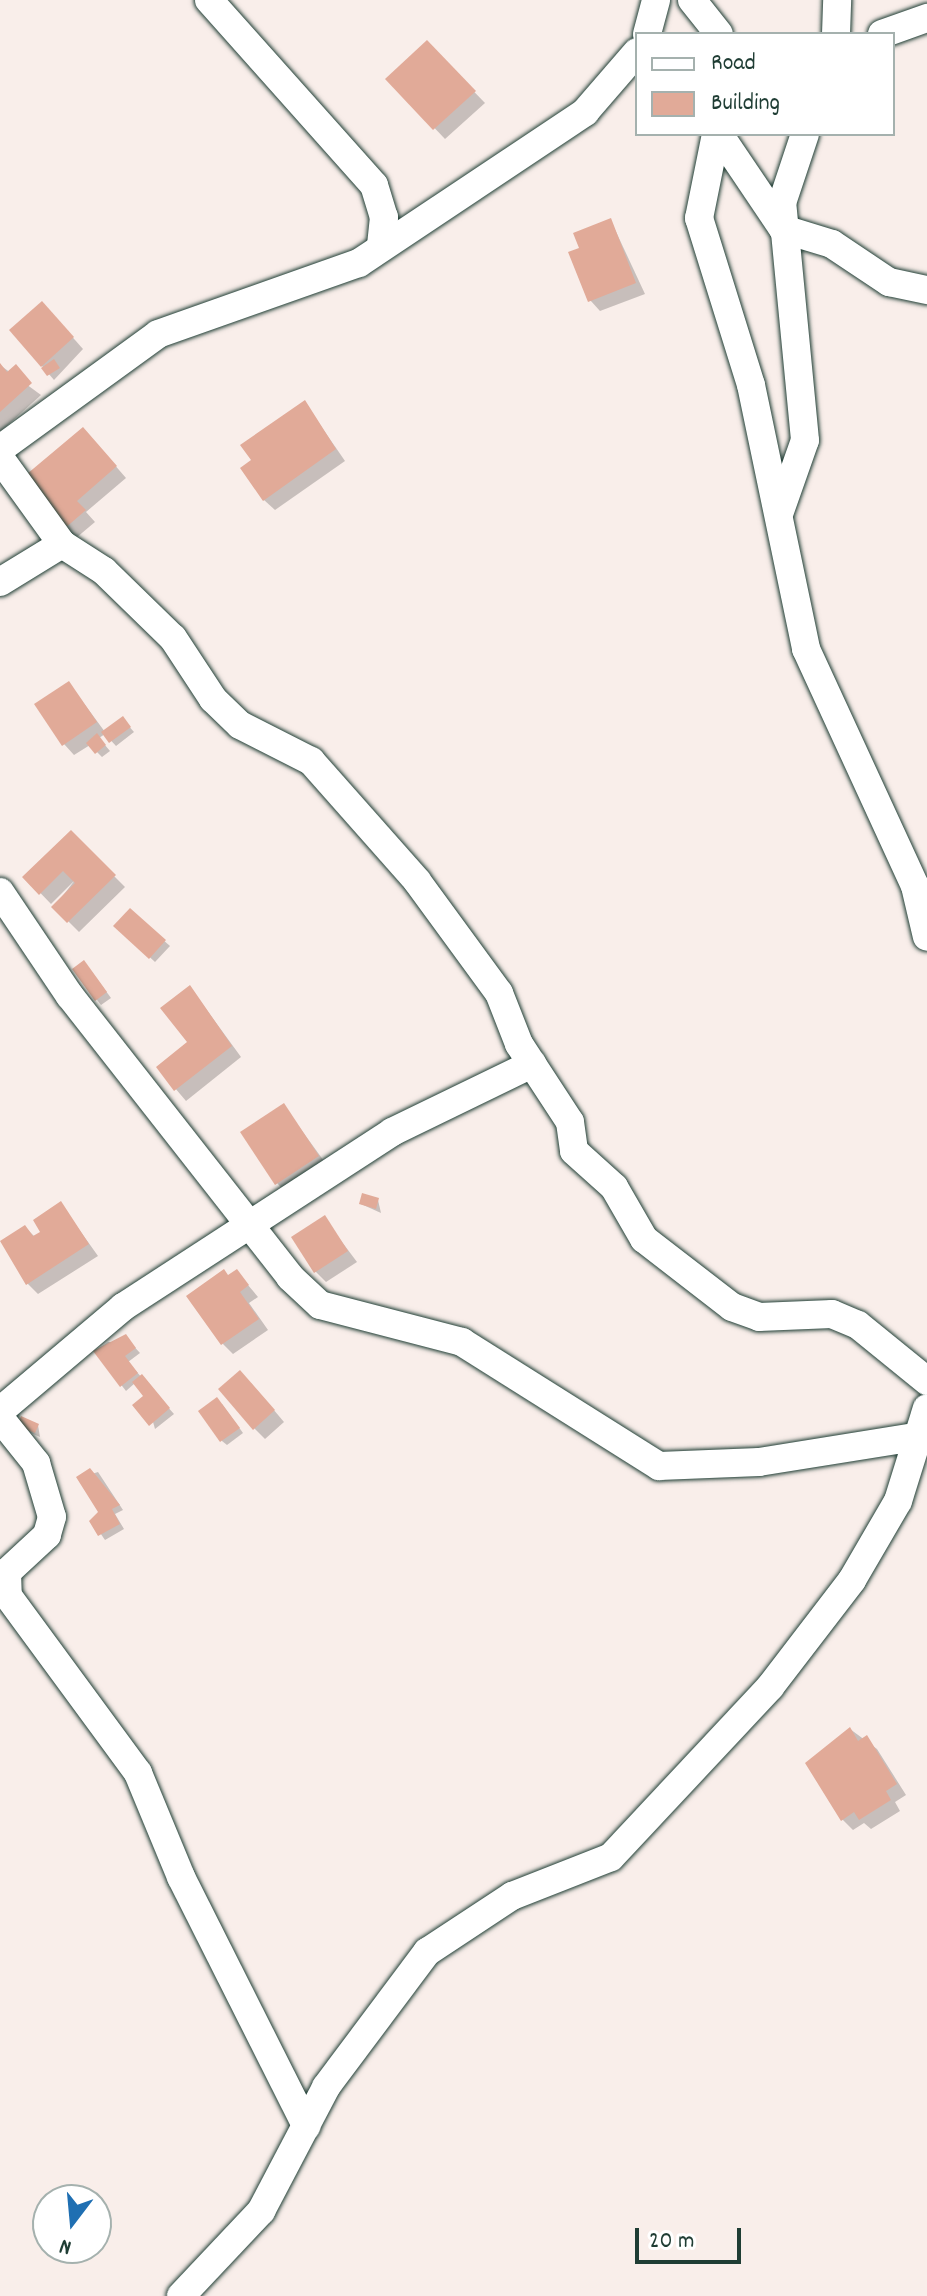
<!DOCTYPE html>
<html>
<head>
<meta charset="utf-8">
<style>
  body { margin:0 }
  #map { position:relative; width:927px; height:2296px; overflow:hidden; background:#f9eeea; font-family:Dekko,sans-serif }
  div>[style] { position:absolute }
  .shadow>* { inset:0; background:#0003 }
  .building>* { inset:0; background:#e1aa98 }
  .roads { filter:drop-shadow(0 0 2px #1f3d34) drop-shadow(0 0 2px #1f3d34) }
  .minor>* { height:28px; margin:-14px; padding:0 14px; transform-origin:14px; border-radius:14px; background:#fff }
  span { translate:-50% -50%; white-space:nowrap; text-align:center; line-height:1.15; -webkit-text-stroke:6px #fff; paint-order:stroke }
  .legend { position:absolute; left:635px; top:32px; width:260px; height:104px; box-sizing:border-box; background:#fff; border:2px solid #a5b1ae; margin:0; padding:10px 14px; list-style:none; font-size:24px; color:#1f3d34 }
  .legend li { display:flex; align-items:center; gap:16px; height:40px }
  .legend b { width:40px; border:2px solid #a5b1ae }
  .north { position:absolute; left:32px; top:2184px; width:80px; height:80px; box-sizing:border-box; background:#fff; border:2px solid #a5b1ae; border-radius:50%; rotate:196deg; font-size:22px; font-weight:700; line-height:32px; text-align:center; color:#1f3d34 }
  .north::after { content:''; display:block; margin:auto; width:28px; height:36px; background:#1f6fb2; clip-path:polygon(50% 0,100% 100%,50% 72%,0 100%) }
  .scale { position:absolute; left:635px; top:2228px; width:106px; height:36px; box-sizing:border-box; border:4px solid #1f3d34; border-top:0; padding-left:10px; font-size:24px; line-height:28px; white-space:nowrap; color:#1f3d34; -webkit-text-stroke:6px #fff; paint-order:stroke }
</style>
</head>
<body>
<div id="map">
  <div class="shadow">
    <div style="clip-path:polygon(427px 43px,485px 103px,445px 139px,388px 79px)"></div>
    <div style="clip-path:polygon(611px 221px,645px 294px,600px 311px,590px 300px,581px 249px)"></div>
    <div style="clip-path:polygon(52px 314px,83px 349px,54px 380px,12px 331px)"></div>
    <div style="clip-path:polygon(0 365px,41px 395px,0 432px)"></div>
    <div style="clip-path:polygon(305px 403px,345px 461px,275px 510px,264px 500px,254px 461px)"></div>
    <div style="clip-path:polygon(93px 440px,126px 478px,86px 512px,95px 522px,76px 538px,66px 528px)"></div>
    <div style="clip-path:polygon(69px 683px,105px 732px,127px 724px,134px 732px,116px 746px,105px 734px,99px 738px,110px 751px,102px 757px,90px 745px,74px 755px,64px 744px)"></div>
    <div style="clip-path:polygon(71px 833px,125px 887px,79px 932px,54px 907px,75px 880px,51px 904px,25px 877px)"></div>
    <div style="clip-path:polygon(130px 911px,170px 946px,155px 962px,116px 926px)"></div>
    <div style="clip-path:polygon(89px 968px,111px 998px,101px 1005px,74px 970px)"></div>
    <div style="clip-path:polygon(190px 987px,241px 1057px,186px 1101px,158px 1068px,190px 1042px)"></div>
    <div style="clip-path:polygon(284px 1106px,329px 1168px,287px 1194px,277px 1183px)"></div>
    <div style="clip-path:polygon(378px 1200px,381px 1213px,361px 1204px)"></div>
    <div style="clip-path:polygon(61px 1204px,98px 1256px,38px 1294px,27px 1283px,25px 1227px,35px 1237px,43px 1232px)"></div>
    <div style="clip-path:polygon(324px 1218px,357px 1262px,326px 1282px,315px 1271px)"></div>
    <div style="clip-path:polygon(237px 1272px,258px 1297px,249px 1303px,268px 1330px,233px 1354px,223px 1344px,229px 1277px)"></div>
    <div style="clip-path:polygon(108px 1342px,130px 1342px,140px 1353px,128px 1362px,174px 1414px,155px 1429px,146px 1397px,135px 1383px,126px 1391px,95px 1351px)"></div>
    <div style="clip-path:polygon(251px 1383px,284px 1422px,265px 1439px,254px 1428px)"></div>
    <div style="clip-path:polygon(222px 1404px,243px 1433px,227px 1445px,222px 1441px)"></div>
    <div style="clip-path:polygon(38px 1425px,40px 1437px,24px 1430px)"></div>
    <div style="clip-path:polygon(98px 1472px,123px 1510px,115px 1514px,124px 1529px,105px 1540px,92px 1521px,100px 1512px,79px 1478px)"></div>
    <div style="clip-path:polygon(850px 1729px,877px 1749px,906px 1795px,895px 1802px,900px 1811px,871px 1829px,864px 1823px,853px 1830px,842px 1819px)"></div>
  </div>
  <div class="building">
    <div style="clip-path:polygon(427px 40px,476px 91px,433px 130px,385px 79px)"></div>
    <div style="clip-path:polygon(611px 218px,636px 283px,588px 302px,568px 252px,579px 248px,573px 233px)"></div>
    <div style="clip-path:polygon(42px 301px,74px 337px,41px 367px,9px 330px)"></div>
    <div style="clip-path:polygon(54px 359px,60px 368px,47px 376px,41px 368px)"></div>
    <div style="clip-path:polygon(0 363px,7px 372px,16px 364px,32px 383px,0 412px)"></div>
    <div style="clip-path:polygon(305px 400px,336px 449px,263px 501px,240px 468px,251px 460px,240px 445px)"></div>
    <div style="clip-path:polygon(83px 427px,117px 466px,77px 501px,86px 510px,64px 529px,21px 479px)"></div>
    <div style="clip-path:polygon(69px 681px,97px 722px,62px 746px,34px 704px)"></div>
    <div style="clip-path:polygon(123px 716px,131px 727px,109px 743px,101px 732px)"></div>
    <div style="clip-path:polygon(97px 733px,106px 745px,95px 754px,86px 743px)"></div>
    <div style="clip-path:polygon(71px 830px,116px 875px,67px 923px,51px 907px,75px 883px,63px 871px,39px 895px,22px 877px)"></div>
    <div style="clip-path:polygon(130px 908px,166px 940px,149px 959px,113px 926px)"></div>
    <div style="clip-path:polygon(84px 960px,107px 992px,95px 1001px,72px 969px)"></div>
    <div style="clip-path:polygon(190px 985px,232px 1046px,174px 1091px,156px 1067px,187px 1042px,160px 1008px)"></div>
    <div style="clip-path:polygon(284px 1103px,319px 1156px,275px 1185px,240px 1132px)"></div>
    <div style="clip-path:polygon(362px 1193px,379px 1198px,376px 1209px,359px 1204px)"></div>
    <div style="clip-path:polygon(61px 1201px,89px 1244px,26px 1285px,0 1241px,25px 1225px,33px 1236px,40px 1232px,33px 1220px)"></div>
    <div style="clip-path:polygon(325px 1215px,348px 1251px,314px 1273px,291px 1237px)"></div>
    <div style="clip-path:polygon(224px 1269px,228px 1275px,237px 1269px,249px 1285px,240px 1292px,259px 1319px,221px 1345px,186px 1296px)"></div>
    <div style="clip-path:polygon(126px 1334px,136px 1348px,125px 1356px,138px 1373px,120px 1387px,93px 1351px)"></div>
    <div style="clip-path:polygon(240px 1370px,275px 1410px,253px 1430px,218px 1389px)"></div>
    <div style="clip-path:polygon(142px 1374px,170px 1408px,149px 1426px,132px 1405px,143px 1396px,132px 1382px)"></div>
    <div style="clip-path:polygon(217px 1397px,240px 1428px,220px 1442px,198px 1411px)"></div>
    <div style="clip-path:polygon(21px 1416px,39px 1424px,35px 1433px,17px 1426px)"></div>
    <div style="clip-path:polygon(90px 1468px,120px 1505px,112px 1509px,120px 1524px,98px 1536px,89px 1521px,98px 1512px,76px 1477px)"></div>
    <div style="clip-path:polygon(850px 1727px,858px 1741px,867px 1735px,897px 1784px,886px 1791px,891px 1800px,859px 1820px,854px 1812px,841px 1821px,805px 1763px)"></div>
  </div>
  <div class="roads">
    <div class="minor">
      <div style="left:209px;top:0;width:248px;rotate:48.3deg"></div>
      <div style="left:374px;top:185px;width:34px;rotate:73deg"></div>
      <div style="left:384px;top:217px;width:31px;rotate:96deg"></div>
      <div style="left:692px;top:0;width:43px;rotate:51.5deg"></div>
      <div style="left:647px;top:34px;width:35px;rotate:-75deg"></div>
      <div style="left:836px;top:34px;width:34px;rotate:-88deg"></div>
      <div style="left:882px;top:34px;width:48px;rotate:-19.6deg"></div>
      <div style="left:716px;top:134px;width:86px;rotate:101.4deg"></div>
      <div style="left:699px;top:218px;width:175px;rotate:72.7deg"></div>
      <div style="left:751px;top:385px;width:270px;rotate:78.2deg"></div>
      <div style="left:806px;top:649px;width:261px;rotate:65.3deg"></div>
      <div style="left:915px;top:886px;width:52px;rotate:76.8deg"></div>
      <div style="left:719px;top:134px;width:115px;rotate:56deg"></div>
      <div style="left:783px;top:229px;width:51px;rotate:17deg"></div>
      <div style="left:832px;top:244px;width:69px;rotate:33.7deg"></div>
      <div style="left:889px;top:282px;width:39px;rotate:12deg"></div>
      <div style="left:0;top:449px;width:195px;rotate:-36deg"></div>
      <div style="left:158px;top:334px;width:213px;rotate:-19.5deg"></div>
      <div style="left:359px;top:263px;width:272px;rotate:-33.7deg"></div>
      <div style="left:585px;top:112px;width:79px;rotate:-49.1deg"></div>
      <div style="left:0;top:458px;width:106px;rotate:54.2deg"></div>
      <div style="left:62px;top:544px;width:50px;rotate:32.7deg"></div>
      <div style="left:104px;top:571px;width:96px;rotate:44.2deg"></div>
      <div style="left:173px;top:638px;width:73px;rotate:56.7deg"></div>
      <div style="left:213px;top:699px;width:37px;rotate:44deg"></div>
      <div style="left:240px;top:725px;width:80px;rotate:26.9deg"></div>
      <div style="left:311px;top:761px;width:160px;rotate:48.5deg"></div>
      <div style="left:417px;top:881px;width:139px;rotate:53.8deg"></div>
      <div style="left:499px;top:993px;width:55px;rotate:68.6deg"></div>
      <div style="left:519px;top:1044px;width:93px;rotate:56.8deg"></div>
      <div style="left:570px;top:1122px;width:29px;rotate:82deg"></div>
      <div style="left:574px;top:1151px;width:54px;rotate:42deg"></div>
      <div style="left:614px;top:1187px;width:60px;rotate:60deg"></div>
      <div style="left:644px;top:1239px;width:111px;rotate:37.7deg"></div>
      <div style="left:732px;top:1307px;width:29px;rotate:20deg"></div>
      <div style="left:759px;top:1317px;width:73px;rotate:-2.4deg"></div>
      <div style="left:832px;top:1314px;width:28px;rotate:23deg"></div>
      <div style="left:858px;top:1325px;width:89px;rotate:39.1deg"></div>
      <div style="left:779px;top:514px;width:78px;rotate:-70.6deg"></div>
      <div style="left:805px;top:440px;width:238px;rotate:-95.5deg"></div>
      <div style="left:782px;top:203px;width:73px;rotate:-71.6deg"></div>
      <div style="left:0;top:582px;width:73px;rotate:-31.5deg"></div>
      <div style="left:0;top:892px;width:125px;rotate:56.1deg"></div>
      <div style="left:70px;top:996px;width:357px;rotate:51.9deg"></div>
      <div style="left:290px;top:1277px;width:41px;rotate:43deg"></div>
      <div style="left:320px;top:1305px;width:147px;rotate:14.6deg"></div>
      <div style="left:462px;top:1342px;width:233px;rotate:32.2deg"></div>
      <div style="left:659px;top:1466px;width:100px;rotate:-2.3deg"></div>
      <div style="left:759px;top:1462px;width:165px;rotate:-9.1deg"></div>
      <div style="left:0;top:1411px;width:161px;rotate:-40.2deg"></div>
      <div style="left:123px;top:1307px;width:321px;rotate:-33deg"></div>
      <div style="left:392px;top:1132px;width:156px;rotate:-25.9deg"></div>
      <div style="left:0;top:1418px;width:58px;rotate:51.3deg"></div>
      <div style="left:36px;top:1463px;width:56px;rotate:73.5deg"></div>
      <div style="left:52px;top:1517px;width:19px;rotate:106deg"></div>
      <div style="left:47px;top:1535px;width:54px;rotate:137.2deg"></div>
      <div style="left:7px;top:1572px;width:24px;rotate:88deg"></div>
      <div style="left:8px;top:1596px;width:220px;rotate:53.7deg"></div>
      <div style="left:138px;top:1773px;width:113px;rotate:67.5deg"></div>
      <div style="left:181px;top:1877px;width:279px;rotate:63.3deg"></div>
      <div style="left:181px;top:2296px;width:117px;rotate:-46.7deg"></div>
      <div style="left:261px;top:2211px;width:140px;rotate:-62.3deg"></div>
      <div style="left:326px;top:2087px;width:169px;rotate:-53.2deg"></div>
      <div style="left:427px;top:1952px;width:102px;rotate:-33.4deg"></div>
      <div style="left:512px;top:1896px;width:106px;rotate:-21.5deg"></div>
      <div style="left:611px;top:1857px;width:233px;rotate:-46.9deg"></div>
      <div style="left:770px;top:1687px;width:135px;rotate:-52.5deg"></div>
      <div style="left:852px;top:1580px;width:91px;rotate:-59.8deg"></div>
      <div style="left:898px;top:1501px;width:97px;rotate:-72.7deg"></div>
    </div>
  </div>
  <ul class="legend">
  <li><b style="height:10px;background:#fff"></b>Road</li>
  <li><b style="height:22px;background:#e1aa98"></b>Building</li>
  </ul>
  <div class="north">N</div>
  <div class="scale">20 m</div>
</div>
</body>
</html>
